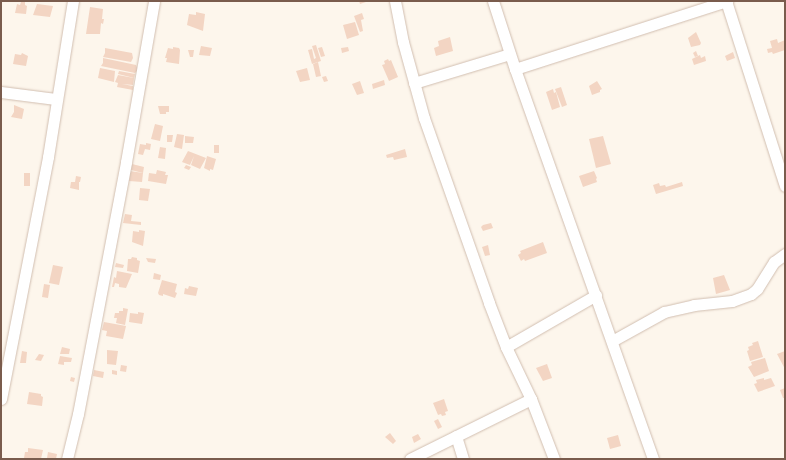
<!DOCTYPE html>
<html>
<head>
<meta charset="utf-8">
<style>
  body { margin:0 }
  #map { position:relative; width:786px; height:460px; overflow:hidden; background:#fdf6ec; font-family:"Noto Sans",sans-serif }
  div>[style] { position:absolute }
  .building>* { inset:0; background:#f3d5c3 }
  .roads { filter:drop-shadow(0 0 1px #d1beb0) drop-shadow(0 0 1px #d1beb0) }
  .minor>* { height:11px; margin:-5.5px; padding:0 5.5px; transform-origin:5.5px; border-radius:5.5px; background:#fff }
  span { translate:-50% -50%; white-space:nowrap; text-align:center; line-height:1.15; -webkit-text-stroke:3px #fffaf3; paint-order:stroke }
  .frame { position:absolute; inset:0; border:2px solid #7a5c4d; pointer-events:none }
</style>
</head>
<body>
<div id="map">
  <div class="building">
    <div style="clip-path:polygon(359px 1px,369px 1px,360px 4px)"></div>
    <div style="clip-path:polygon(21px 2px,25px 2px,25px 5px,27px 6px,26px 14px,15px 13px,17px 4px,20px 5px)"></div>
    <div style="clip-path:polygon(37px 4px,53px 6px,50px 17px,33px 15px)"></div>
    <div style="clip-path:polygon(90px 7px,103px 9px,102px 19px,104px 19px,103px 24px,101px 23px,100px 34px,86px 34px)"></div>
    <div style="clip-path:polygon(196px 12px,205px 14px,203px 31px,187px 25px,189px 14px,196px 15px)"></div>
    <div style="clip-path:polygon(362px 13px,364px 19px,361px 20px,363px 31px,360px 32px,354px 16px)"></div>
    <div style="clip-path:polygon(355px 22px,359px 35px,347px 39px,343px 25px)"></div>
    <div style="clip-path:polygon(696px 32px,701px 43px,700px 45px,691px 47px,688px 38px)"></div>
    <div style="clip-path:polygon(450px 37px,453px 51px,436px 56px,434px 48px,439px 46px,438px 41px)"></div>
    <div style="clip-path:polygon(777px 39px,778px 43px,785px 40px,785px 50px,773px 54px,772px 52px,768px 53px,767px 49px,772px 48px,770px 41px)"></div>
    <div style="clip-path:polygon(316px 45px,321px 61px,312px 64px,308px 50px,312px 49px,314px 59px,316px 58px,312px 46px)"></div>
    <div style="clip-path:polygon(201px 46px,212px 48px,210px 56px,199px 55px)"></div>
    <div style="clip-path:polygon(173px 47px,179px 48px,180px 50px,179px 64px,166px 62px,167px 58px,165px 58px,168px 48px,173px 49px)"></div>
    <div style="clip-path:polygon(322px 47px,325px 56px,321px 57px,318px 48px)"></div>
    <div style="clip-path:polygon(348px 47px,349px 51px,342px 53px,341px 48px)"></div>
    <div style="clip-path:polygon(105px 48px,132px 53px,133px 58px,131px 62px,103px 57px,105px 53px)"></div>
    <div style="clip-path:polygon(188px 50px,194px 50px,193px 57px,190px 57px)"></div>
    <div style="clip-path:polygon(696px 51px,698px 56px,695px 57px,693px 53px)"></div>
    <div style="clip-path:polygon(733px 52px,735px 58px,727px 61px,725px 56px)"></div>
    <div style="clip-path:polygon(22px 53px,28px 56px,26px 66px,13px 64px,15px 54px,21px 55px)"></div>
    <div style="clip-path:polygon(700px 55px,701px 58px,705px 56px,706px 61px,694px 65px,692px 59px)"></div>
    <div style="clip-path:polygon(103px 58px,136px 65px,138px 70px,135px 73px,101px 66px,103px 63px)"></div>
    <div style="clip-path:polygon(388px 59px,389px 61px,391px 60px,398px 77px,389px 81px,382px 65px,385px 64px,384px 61px)"></div>
    <div style="clip-path:polygon(318px 62px,321px 76px,316px 77px,313px 64px)"></div>
    <div style="clip-path:polygon(100px 68px,115px 71px,114px 82px,98px 78px)"></div>
    <div style="clip-path:polygon(307px 68px,310px 80px,300px 82px,296px 71px)"></div>
    <div style="clip-path:polygon(119px 71px,135px 74px,134px 78px,118px 74px)"></div>
    <div style="clip-path:polygon(118px 75px,134px 78px,133px 85px,122px 84px,133px 86px,133px 90px,117px 87px,118px 83px,115px 82px)"></div>
    <div style="clip-path:polygon(326px 76px,328px 81px,324px 82px,322px 77px)"></div>
    <div style="clip-path:polygon(384px 80px,385px 85px,373px 89px,372px 84px)"></div>
    <div style="clip-path:polygon(360px 81px,364px 93px,357px 95px,352px 84px)"></div>
    <div style="clip-path:polygon(597px 81px,602px 89px,600px 90px,600px 92px,592px 95px,589px 86px)"></div>
    <div style="clip-path:polygon(561px 87px,567px 105px,562px 107px,555px 89px)"></div>
    <div style="clip-path:polygon(553px 89px,554px 93px,556px 92px,560px 107px,552px 110px,546px 92px)"></div>
    <div style="clip-path:polygon(14px 105px,24px 109px,22px 119px,11px 117px,14px 112px)"></div>
    <div style="clip-path:polygon(158px 106px,169px 106px,169px 112px,166px 112px,166px 114px,160px 114px)"></div>
    <div style="clip-path:polygon(155px 124px,163px 126px,160px 141px,151px 139px)"></div>
    <div style="clip-path:polygon(177px 134px,184px 135px,182px 149px,174px 147px)"></div>
    <div style="clip-path:polygon(167px 135px,173px 135px,172px 142px,167px 142px)"></div>
    <div style="clip-path:polygon(185px 136px,194px 137px,193px 143px,185px 143px)"></div>
    <div style="clip-path:polygon(603px 136px,611px 164px,596px 168px,589px 139px)"></div>
    <div style="clip-path:polygon(146px 143px,151px 144px,150px 150px,145px 149px,143px 155px,138px 154px,140px 144px,146px 145px)"></div>
    <div style="clip-path:polygon(214px 145px,219px 145px,219px 153px,214px 153px)"></div>
    <div style="clip-path:polygon(160px 147px,166px 148px,165px 159px,158px 158px)"></div>
    <div style="clip-path:polygon(405px 149px,407px 157px,394px 160px,393px 157px,387px 158px,386px 155px)"></div>
    <div style="clip-path:polygon(188px 151px,206px 158px,200px 169px,191px 165px,194px 156px,190px 165px,182px 162px)"></div>
    <div style="clip-path:polygon(207px 156px,216px 159px,213px 170px,210px 169px,210px 171px,204px 168px)"></div>
    <div style="clip-path:polygon(132px 164px,144px 167px,143px 173px,131px 170px)"></div>
    <div style="clip-path:polygon(186px 165px,191px 167px,189px 170px,184px 168px)"></div>
    <div style="clip-path:polygon(157px 170px,166px 172px,165px 175px,168px 175px,166px 184px,148px 181px,149px 173px,156px 174px)"></div>
    <div style="clip-path:polygon(130px 171px,143px 173px,142px 182px,129px 181px)"></div>
    <div style="clip-path:polygon(594px 171px,597px 178px,596px 179px,597px 182px,583px 187px,579px 176px)"></div>
    <div style="clip-path:polygon(24px 173px,30px 173px,30px 186px,24px 186px)"></div>
    <div style="clip-path:polygon(76px 176px,81px 177px,80px 182px,79px 182px,79px 190px,70px 188px,71px 182px,75px 182px)"></div>
    <div style="clip-path:polygon(682px 182px,683px 186px,656px 194px,653px 185px,659px 183px,660px 186px,665px 185px,666px 187px)"></div>
    <div style="clip-path:polygon(140px 188px,150px 189px,148px 201px,139px 200px)"></div>
    <div style="clip-path:polygon(125px 214px,132px 215px,131px 221px,141px 222px,141px 225px,123px 223px)"></div>
    <div style="clip-path:polygon(491px 223px,493px 228px,483px 231px,481px 227px,483px 225px)"></div>
    <div style="clip-path:polygon(139px 230px,145px 231px,143px 246px,132px 242px,133px 231px,139px 232px)"></div>
    <div style="clip-path:polygon(543px 242px,547px 253px,525px 261px,524px 259px,521px 261px,518px 255px,521px 253px,520px 251px)"></div>
    <div style="clip-path:polygon(488px 245px,490px 255px,485px 256px,482px 247px)"></div>
    <div style="clip-path:polygon(132px 257px,137px 258px,137px 260px,140px 261px,138px 273px,127px 271px,128px 259px,131px 259px)"></div>
    <div style="clip-path:polygon(146px 258px,156px 259px,155px 263px,148px 262px)"></div>
    <div style="clip-path:polygon(116px 263px,124px 265px,123px 268px,115px 267px)"></div>
    <div style="clip-path:polygon(53px 265px,63px 267px,59px 285px,49px 283px)"></div>
    <div style="clip-path:polygon(117px 271px,132px 274px,126px 288px,119px 287px,119px 284px,115px 283px,114px 287px,112px 287px,114px 277px,116px 278px)"></div>
    <div style="clip-path:polygon(154px 273px,161px 275px,160px 280px,153px 279px)"></div>
    <div style="clip-path:polygon(724px 275px,730px 290px,716px 294px,713px 278px)"></div>
    <div style="clip-path:polygon(162px 280px,177px 284px,175px 292px,177px 293px,175px 298px,163px 294px,163px 296px,159px 295px,158px 293px)"></div>
    <div style="clip-path:polygon(44px 284px,50px 285px,48px 298px,42px 297px)"></div>
    <div style="clip-path:polygon(189px 286px,198px 288px,196px 296px,184px 294px,185px 288px,188px 289px)"></div>
    <div style="clip-path:polygon(123px 308px,128px 309px,125px 325px,116px 323px,117px 318px,114px 318px,115px 313px,119px 313px,119px 311px,123px 311px)"></div>
    <div style="clip-path:polygon(138px 312px,144px 313px,142px 324px,129px 322px,130px 313px,138px 314px)"></div>
    <div style="clip-path:polygon(104px 322px,126px 326px,123px 339px,106px 336px,107px 331px,102px 330px)"></div>
    <div style="clip-path:polygon(758px 341px,763px 357px,750px 361px,747px 351px,749px 350px,748px 347px,753px 345px,752px 343px)"></div>
    <div style="clip-path:polygon(62px 347px,70px 349px,69px 354px,60px 354px)"></div>
    <div style="clip-path:polygon(107px 350px,118px 351px,116px 365px,107px 364px)"></div>
    <div style="clip-path:polygon(22px 351px,27px 352px,26px 363px,20px 363px)"></div>
    <div style="clip-path:polygon(785px 351px,785px 369px,777px 354px)"></div>
    <div style="clip-path:polygon(39px 354px,44px 355px,41px 361px,35px 360px)"></div>
    <div style="clip-path:polygon(60px 356px,72px 358px,71px 362px,64px 362px,64px 365px,58px 364px)"></div>
    <div style="clip-path:polygon(765px 358px,769px 371px,754px 377px,748px 367px,752px 365px,751px 362px)"></div>
    <div style="clip-path:polygon(547px 364px,552px 378px,543px 381px,536px 368px)"></div>
    <div style="clip-path:polygon(121px 365px,127px 366px,126px 372px,120px 371px)"></div>
    <div style="clip-path:polygon(94px 370px,104px 372px,103px 378px,93px 376px)"></div>
    <div style="clip-path:polygon(112px 370px,117px 371px,117px 375px,112px 374px)"></div>
    <div style="clip-path:polygon(71px 377px,75px 378px,74px 382px,70px 381px)"></div>
    <div style="clip-path:polygon(764px 378px,764px 380px,771px 378px,775px 386px,758px 392px,754px 384px,757px 383px,756px 380px)"></div>
    <div style="clip-path:polygon(785px 388px,785px 398px,783px 398px,780px 390px)"></div>
    <div style="clip-path:polygon(29px 392px,41px 394px,41px 396px,43px 397px,42px 406px,27px 404px)"></div>
    <div style="clip-path:polygon(444px 399px,448px 411px,445px 412px,446px 415px,442px 416px,441px 414px,438px 415px,433px 403px)"></div>
    <div style="clip-path:polygon(438px 419px,442px 427px,438px 429px,434px 421px)"></div>
    <div style="clip-path:polygon(390px 433px,396px 441px,393px 444px,385px 437px)"></div>
    <div style="clip-path:polygon(418px 434px,421px 439px,414px 443px,412px 437px)"></div>
    <div style="clip-path:polygon(618px 435px,621px 446px,610px 449px,607px 438px)"></div>
    <div style="clip-path:polygon(28px 448px,43px 450px,41px 459px,24px 458px,25px 452px,28px 452px)"></div>
    <div style="clip-path:polygon(48px 452px,57px 454px,56px 459px,47px 458px)"></div>
  </div>
  <div class="roads">
    <div class="minor">
      <div style="left:395px;top:1px;width:42px;rotate:79deg"></div>
      <div style="left:403px;top:42px;width:79px;rotate:74.6deg"></div>
      <div style="left:424px;top:118px;width:196px;rotate:70.6deg"></div>
      <div style="left:489px;top:303px;width:47px;rotate:68.9deg"></div>
      <div style="left:506px;top:347px;width:58px;rotate:64.3deg"></div>
      <div style="left:531px;top:399px;width:135px;rotate:153.6deg"></div>
      <div style="left:493px;top:1px;width:71px;rotate:72.1deg"></div>
      <div style="left:515px;top:69px;width:414px;rotate:70.5deg"></div>
      <div style="left:726px;top:1px;width:194px;rotate:72.3deg"></div>
      <div style="left:515px;top:69px;width:223px;rotate:-17.8deg"></div>
      <div style="left:414px;top:83px;width:100px;rotate:-16.8deg"></div>
      <div style="left:1px;top:92px;width:55px;rotate:7.3deg"></div>
      <div style="left:612px;top:341px;width:60px;rotate:-29.1deg"></div>
      <div style="left:664px;top:312px;width:31px;rotate:-13deg"></div>
      <div style="left:694px;top:305px;width:38px;rotate:-6deg"></div>
      <div style="left:732px;top:301px;width:20px;rotate:-20deg"></div>
      <div style="left:751px;top:294px;width:8px;rotate:-40deg"></div>
      <div style="left:757px;top:289px;width:32px;rotate:-58deg"></div>
      <div style="left:774px;top:262px;width:14px;rotate:-36deg"></div>
      <div style="left:506px;top:347px;width:104px;rotate:-30deg"></div>
      <div style="left:1px;top:399px;width:247px;rotate:-79deg"></div>
      <div style="left:48px;top:157px;width:158px;rotate:-80.9deg"></div>
      <div style="left:531px;top:399px;width:64px;rotate:69deg"></div>
      <div style="left:456px;top:436px;width:24px;rotate:73deg"></div>
      <div style="left:67px;top:459px;width:46px;rotate:-76.3deg"></div>
      <div style="left:78px;top:414px;width:257px;rotate:-79.2deg"></div>
      <div style="left:126px;top:162px;width:163px;rotate:-80.1deg"></div>
    </div>
  </div>
  <div class="frame"></div>
</div>
</body>
</html>
